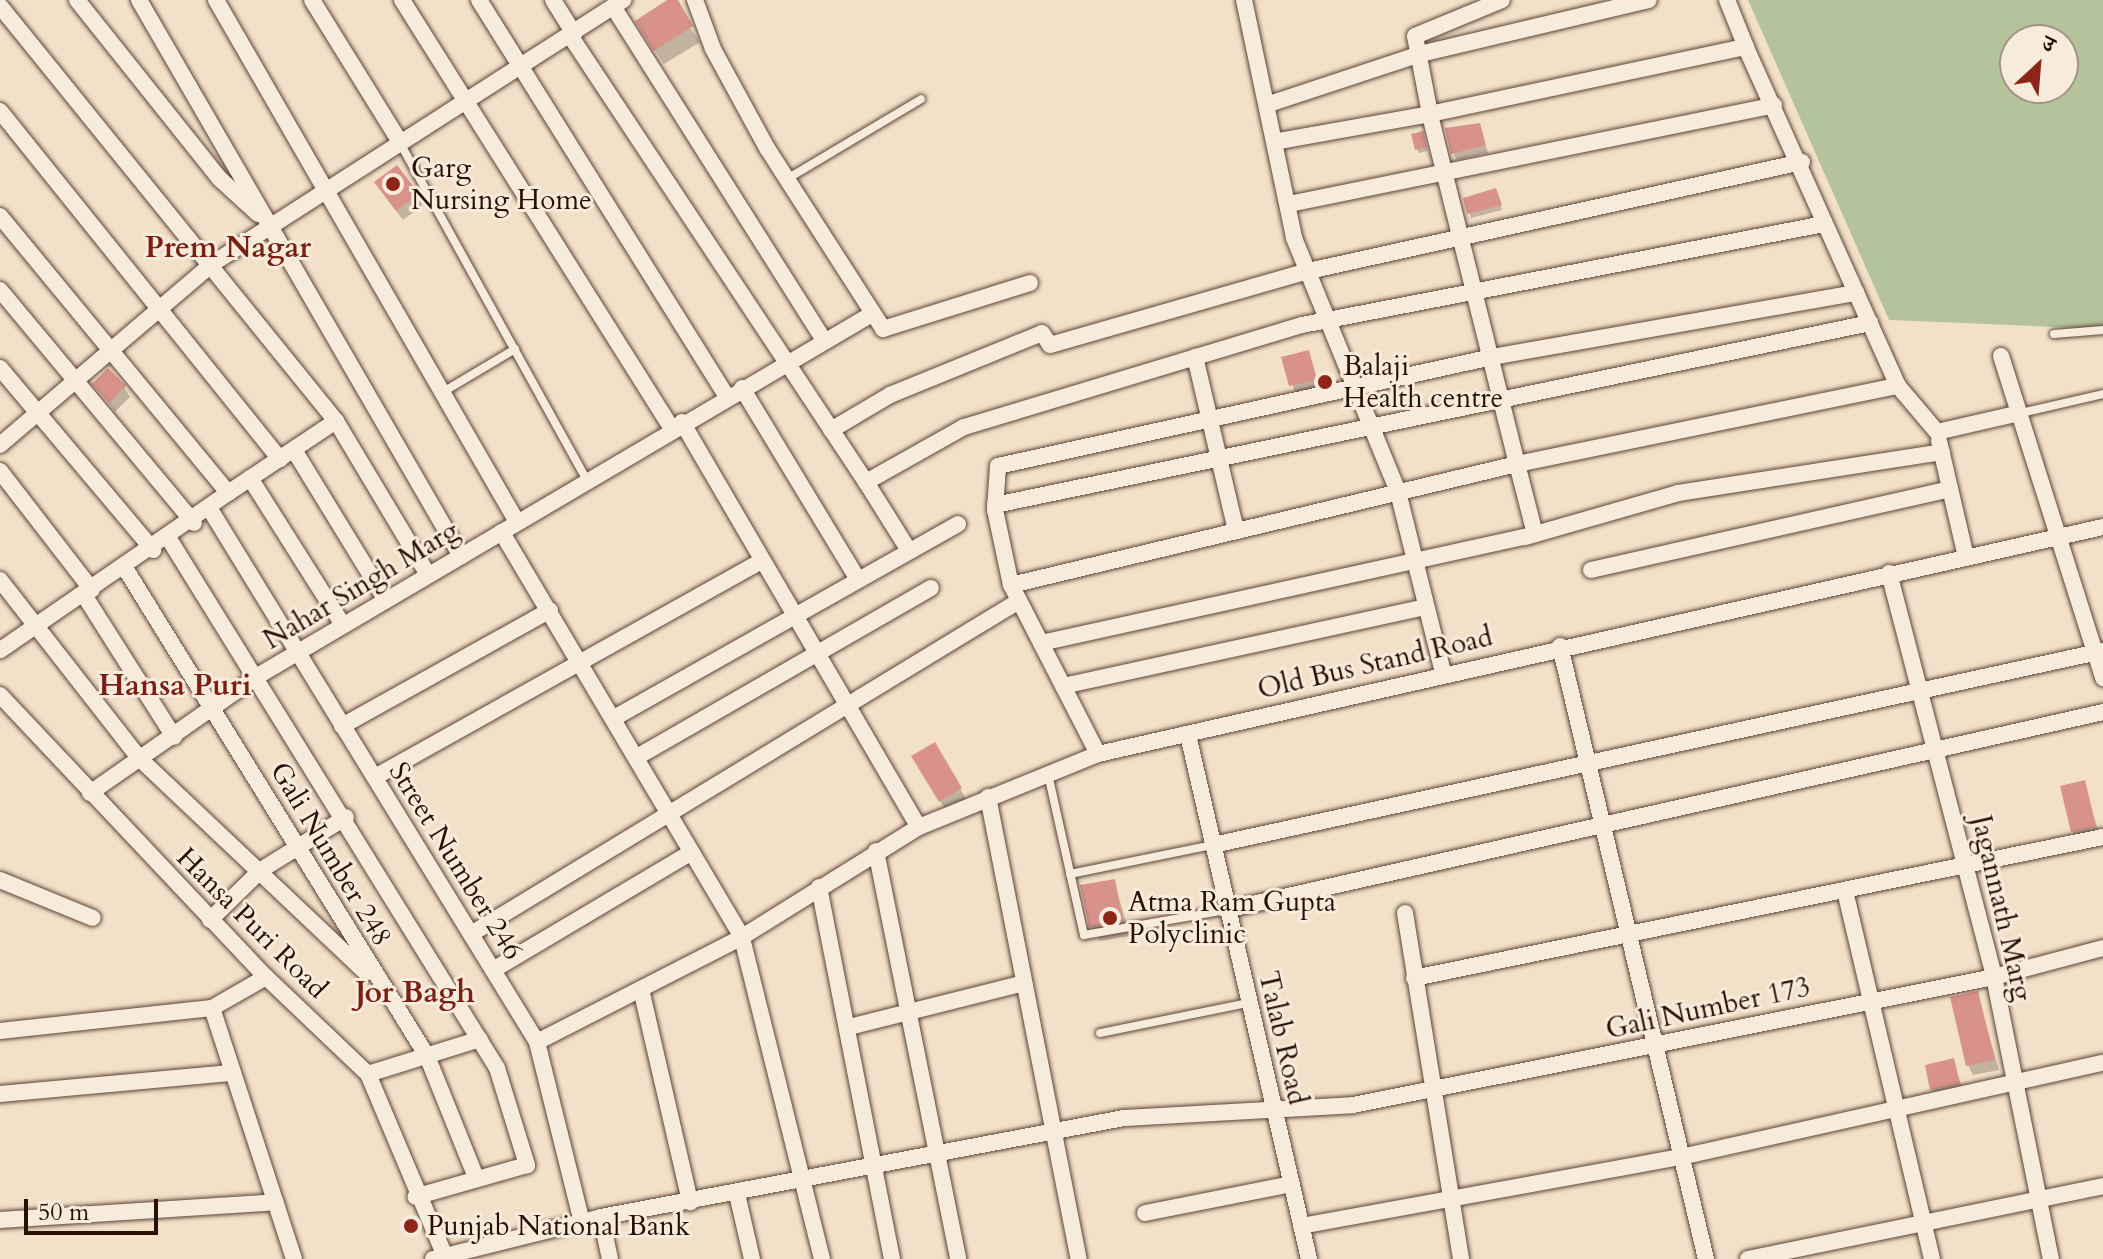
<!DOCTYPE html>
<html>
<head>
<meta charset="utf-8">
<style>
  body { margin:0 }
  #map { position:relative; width:2103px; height:1259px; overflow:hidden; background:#f2e0c8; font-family:Cardo,"Noto Serif Devanagari",serif }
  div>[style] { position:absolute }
  .green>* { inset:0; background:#b4c39b }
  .shadow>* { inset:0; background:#0003 }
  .building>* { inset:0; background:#d9928a }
  .roads { filter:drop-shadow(0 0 2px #5c4336) drop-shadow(0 0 2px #5c4336) }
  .service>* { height:8px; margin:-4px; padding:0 4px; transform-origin:4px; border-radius:4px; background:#f7ebdb }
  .minor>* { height:16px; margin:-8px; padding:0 8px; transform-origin:8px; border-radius:8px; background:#f7ebdb }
  .dots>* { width:22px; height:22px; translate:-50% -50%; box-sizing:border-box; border:4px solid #f7ebdb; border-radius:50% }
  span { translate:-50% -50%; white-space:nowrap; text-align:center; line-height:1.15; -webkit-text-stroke:6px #f7ebdb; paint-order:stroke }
  .poi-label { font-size:28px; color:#2a0f05 }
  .left { translate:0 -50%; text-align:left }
  .street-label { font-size:28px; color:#2a0f05 }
  .neighbourhood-label { font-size:30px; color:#7a1f14; font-weight:700 }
  .north { position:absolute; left:1999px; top:24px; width:80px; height:80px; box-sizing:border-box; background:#f7ebdb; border:2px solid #a59385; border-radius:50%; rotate:26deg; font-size:22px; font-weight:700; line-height:32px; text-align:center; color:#2a0f05 }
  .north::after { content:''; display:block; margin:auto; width:28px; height:36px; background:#8f2418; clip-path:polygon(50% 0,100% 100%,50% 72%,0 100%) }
  .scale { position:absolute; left:24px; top:1199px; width:134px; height:36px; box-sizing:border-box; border:4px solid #2a0f05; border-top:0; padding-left:10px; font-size:24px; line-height:28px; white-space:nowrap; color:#2a0f05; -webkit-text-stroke:6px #f7ebdb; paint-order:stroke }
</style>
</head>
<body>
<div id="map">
  <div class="green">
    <div style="clip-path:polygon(evenodd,1748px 0,2103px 0,2103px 329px,1889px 320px,1748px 0,2015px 40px,2063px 40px,2063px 88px,2015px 88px,2015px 40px)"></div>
  </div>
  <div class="shadow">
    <div style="clip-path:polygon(671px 0,700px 42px,664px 64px,646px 36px)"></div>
    <div style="clip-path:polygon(1479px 125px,1488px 153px,1457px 160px,1453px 153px)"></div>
    <div style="clip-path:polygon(1424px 137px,1428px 151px,1419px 153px,1417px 149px)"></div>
    <div style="clip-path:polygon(397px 168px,423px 205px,403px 220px,382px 192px)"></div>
    <div style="clip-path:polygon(1498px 194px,1502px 210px,1471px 218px,1465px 200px)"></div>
    <div style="clip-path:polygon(1308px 352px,1321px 389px,1296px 395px,1284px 358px)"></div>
    <div style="clip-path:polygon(95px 384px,124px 387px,130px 397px,115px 412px)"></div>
    <div style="clip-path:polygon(934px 744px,969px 804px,949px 816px,914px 757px)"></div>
    <div style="clip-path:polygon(2084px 782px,2100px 837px,2078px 841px,2073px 832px)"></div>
    <div style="clip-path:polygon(1114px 881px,1130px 936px,1100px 941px,1091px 926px)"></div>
    <div style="clip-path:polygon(1977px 994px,1999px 1070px,1973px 1075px,1968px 1065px)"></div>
    <div style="clip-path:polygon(1953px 1060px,1964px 1093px,1938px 1099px,1932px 1089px)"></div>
  </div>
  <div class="building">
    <div style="clip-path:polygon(667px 0,678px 0,693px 26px,654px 51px,635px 21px)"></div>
    <div style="clip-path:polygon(1480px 123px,1486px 145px,1451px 154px,1445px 128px)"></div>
    <div style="clip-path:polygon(1423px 131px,1427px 147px,1415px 150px,1411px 134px)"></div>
    <div style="clip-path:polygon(397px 165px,419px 194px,396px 211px,374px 182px)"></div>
    <div style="clip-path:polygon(1496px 188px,1502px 205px,1467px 214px,1463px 198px)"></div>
    <div style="clip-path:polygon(1309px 350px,1317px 380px,1289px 386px,1281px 357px)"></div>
    <div style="clip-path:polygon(108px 368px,126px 386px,109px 403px,92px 384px)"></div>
    <div style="clip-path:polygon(935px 742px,962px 788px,939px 802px,911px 756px)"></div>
    <div style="clip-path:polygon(2085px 780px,2096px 827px,2071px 832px,2060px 786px)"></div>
    <div style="clip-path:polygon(1115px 879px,1123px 921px,1089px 927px,1080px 885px)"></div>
    <div style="clip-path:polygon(1978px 991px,1995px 1060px,1966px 1066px,1950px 997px)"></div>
    <div style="clip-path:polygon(1954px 1058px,1960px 1084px,1930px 1090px,1925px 1065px)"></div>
  </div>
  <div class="roads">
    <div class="service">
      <div style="left:400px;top:143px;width:383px;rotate:61deg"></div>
      <div style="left:787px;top:179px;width:156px;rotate:-30.8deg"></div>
      <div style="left:2054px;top:334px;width:49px;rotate:-4.7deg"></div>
      <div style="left:443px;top:392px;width:84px;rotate:-30.8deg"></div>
      <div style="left:2021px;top:413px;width:84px;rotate:-13deg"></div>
      <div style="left:1048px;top:774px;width:165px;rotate:77.4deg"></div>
      <div style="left:1084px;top:935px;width:144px;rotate:-10deg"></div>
      <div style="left:1070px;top:874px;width:146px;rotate:-11.5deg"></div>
      <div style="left:1100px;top:1033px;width:151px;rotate:-11.5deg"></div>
    </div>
    <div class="minor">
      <div style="left:77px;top:0;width:228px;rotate:51.4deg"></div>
      <div style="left:219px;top:178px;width:53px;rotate:42.7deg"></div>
      <div style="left:139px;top:0;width:643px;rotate:59.92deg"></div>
      <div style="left:216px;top:0;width:603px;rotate:60.03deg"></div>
      <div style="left:312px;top:0;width:167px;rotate:58.2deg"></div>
      <div style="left:402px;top:0;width:507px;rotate:57.81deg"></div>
      <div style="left:479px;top:0;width:467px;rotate:58deg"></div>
      <div style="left:553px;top:0;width:40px;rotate:58deg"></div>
      <div style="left:695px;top:0;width:52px;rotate:69.8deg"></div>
      <div style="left:713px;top:49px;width:113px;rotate:61.4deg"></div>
      <div style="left:767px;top:148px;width:215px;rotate:57.3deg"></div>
      <div style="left:883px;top:329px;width:154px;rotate:-17.4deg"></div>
      <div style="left:1244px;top:0;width:243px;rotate:78.1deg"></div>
      <div style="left:1294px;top:238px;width:274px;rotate:67.7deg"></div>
      <div style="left:1398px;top:492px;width:186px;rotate:76deg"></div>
      <div style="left:0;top:6px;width:534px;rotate:51.01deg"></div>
      <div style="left:336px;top:421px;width:179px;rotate:59.1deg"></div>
      <div style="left:614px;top:8px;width:393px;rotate:57.7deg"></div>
      <div style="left:571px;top:37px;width:534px;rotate:56.46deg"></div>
      <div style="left:1269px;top:104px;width:159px;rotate:-18.3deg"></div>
      <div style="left:1420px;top:54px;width:235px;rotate:-13.3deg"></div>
      <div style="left:0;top:111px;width:447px;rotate:51.2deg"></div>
      <div style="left:1279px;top:141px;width:153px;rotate:-10.1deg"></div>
      <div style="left:1430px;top:114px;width:79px;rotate:-100.9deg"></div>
      <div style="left:1415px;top:36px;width:94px;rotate:-22.5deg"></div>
      <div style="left:1289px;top:204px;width:495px;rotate:-11.5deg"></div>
      <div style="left:0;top:216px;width:359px;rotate:50.5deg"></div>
      <div style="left:228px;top:493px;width:277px;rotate:145.4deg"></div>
      <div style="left:0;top:290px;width:303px;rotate:50.2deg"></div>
      <div style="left:2001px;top:356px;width:338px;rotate:72.4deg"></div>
      <div style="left:1195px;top:357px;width:179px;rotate:76.7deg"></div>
      <div style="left:0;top:368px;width:238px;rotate:49.9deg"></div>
      <div style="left:1898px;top:386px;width:60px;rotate:49.7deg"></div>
      <div style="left:1937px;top:432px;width:85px;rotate:-12.9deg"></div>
      <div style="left:742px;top:388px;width:222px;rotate:58.8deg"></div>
      <div style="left:682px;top:422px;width:469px;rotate:59.7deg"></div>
      <div style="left:831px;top:430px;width:69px;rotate:-30.7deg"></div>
      <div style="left:890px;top:395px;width:164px;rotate:-22.2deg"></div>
      <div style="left:1042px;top:333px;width:14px;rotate:56deg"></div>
      <div style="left:1050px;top:345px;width:264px;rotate:-16deg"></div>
      <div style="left:1304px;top:272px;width:510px;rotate:-12.46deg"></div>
      <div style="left:1939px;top:441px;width:119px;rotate:76.9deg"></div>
      <div style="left:0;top:445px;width:279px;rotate:-40.5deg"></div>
      <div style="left:212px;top:264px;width:489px;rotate:-32.7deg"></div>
      <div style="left:294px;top:450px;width:176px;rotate:58.5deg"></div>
      <div style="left:0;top:471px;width:150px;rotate:52.3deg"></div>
      <div style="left:250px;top:478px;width:174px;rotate:57.7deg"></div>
      <div style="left:228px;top:493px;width:130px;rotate:-33.7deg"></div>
      <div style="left:995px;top:505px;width:894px;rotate:-11.75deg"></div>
      <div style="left:211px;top:511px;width:623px;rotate:58.45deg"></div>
      <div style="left:537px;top:1042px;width:186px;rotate:76deg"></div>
      <div style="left:1535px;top:534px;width:72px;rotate:-104.4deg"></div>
      <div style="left:1517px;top:464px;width:389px;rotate:-11.6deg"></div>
      <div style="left:1898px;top:386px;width:372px;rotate:-114.2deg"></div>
      <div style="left:169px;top:539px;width:622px;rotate:58.2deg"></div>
      <div style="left:497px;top:1068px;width:102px;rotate:72.8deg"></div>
      <div style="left:527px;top:1165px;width:116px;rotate:164.1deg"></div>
      <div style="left:908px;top:549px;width:79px;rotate:-122.1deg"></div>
      <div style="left:866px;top:482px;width:112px;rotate:-29.3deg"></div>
      <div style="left:964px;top:427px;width:353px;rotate:-16.8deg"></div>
      <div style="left:1302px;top:325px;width:532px;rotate:-10.95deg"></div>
      <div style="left:125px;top:568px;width:574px;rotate:58.25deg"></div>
      <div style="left:427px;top:1056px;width:131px;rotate:68deg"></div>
      <div style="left:1591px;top:570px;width:368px;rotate:-12.7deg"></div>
      <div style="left:1889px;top:573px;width:417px;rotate:75.4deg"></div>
      <div style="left:1994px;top:977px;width:288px;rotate:78.6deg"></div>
      <div style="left:0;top:580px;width:227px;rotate:52deg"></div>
      <div style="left:140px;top:759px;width:311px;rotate:43.4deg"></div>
      <div style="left:1011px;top:585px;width:77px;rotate:-102deg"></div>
      <div style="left:995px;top:510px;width:44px;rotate:-86.1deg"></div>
      <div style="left:998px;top:466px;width:506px;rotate:-12.44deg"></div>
      <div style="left:1492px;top:357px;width:370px;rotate:-10deg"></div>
      <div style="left:84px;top:595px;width:168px;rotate:57.6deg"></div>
      <div style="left:1041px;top:643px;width:495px;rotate:-12.4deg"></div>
      <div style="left:1525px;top:537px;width:159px;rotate:-16deg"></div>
      <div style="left:1678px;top:493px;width:267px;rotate:-8.8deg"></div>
      <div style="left:1560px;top:646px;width:630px;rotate:76.6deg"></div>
      <div style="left:1063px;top:686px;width:371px;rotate:-12.3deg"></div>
      <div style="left:0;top:695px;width:388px;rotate:46.7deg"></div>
      <div style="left:266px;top:977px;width:141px;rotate:43.6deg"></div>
      <div style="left:368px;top:1074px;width:198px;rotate:67.1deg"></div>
      <div style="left:614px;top:718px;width:395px;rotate:-29.4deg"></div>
      <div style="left:342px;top:726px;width:238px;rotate:-29.1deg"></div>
      <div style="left:1188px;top:735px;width:538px;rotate:77deg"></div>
      <div style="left:1098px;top:754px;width:190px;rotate:-117.2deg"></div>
      <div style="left:1011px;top:585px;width:520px;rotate:-13.45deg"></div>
      <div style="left:1517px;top:464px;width:361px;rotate:-104deg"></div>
      <div style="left:1430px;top:114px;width:323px;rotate:-12deg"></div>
      <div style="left:1746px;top:47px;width:51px;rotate:-112deg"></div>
      <div style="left:637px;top:757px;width:339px;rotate:-29.9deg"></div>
      <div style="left:375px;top:777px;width:442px;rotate:-29.2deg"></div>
      <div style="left:90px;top:793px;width:203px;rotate:-34.9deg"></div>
      <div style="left:256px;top:677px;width:286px;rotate:-30.5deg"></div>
      <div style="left:988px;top:797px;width:471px;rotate:78.9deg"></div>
      <div style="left:1213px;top:845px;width:911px;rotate:-12.3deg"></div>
      <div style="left:876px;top:851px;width:416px;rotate:78.6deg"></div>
      <div style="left:0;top:880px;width:100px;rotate:22.2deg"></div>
      <div style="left:819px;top:887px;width:379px;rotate:78.9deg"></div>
      <div style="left:1845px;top:891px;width:378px;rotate:76.7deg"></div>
      <div style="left:1226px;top:910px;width:899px;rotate:-12.72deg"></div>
      <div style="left:1405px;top:913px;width:351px;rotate:80.8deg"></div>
      <div style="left:210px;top:920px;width:71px;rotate:-44.4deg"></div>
      <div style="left:261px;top:870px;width:100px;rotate:-31.9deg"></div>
      <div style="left:471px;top:934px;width:641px;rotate:-31.29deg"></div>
      <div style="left:493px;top:970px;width:231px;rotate:-30.7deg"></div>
      <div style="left:266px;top:977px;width:62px;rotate:150.1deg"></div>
      <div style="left:212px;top:1008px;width:264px;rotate:71.9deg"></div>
      <div style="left:1414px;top:978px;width:703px;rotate:-11.57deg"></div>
      <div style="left:641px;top:989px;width:219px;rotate:77deg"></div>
      <div style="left:849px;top:1027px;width:180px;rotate:-14.1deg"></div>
      <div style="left:0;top:1031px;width:213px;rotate:-6.2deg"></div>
      <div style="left:537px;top:1042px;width:230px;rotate:-27.1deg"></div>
      <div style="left:742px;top:937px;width:208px;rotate:-31.9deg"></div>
      <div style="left:919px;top:827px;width:193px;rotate:-22.2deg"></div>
      <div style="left:1098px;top:754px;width:1030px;rotate:-12.73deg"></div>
      <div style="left:368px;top:1074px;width:117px;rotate:-17.4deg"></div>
      <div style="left:0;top:1094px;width:234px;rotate:-5.2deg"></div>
      <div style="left:737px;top:1194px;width:67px;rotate:77deg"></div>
      <div style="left:1145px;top:1213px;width:149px;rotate:-11.2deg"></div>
      <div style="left:601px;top:1217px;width:43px;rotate:77.9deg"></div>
      <div style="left:0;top:1220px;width:276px;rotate:-3.7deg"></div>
      <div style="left:1301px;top:1226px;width:386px;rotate:-10.3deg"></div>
      <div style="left:1681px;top:1157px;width:432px;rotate:-12.6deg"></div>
      <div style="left:433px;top:1259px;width:173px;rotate:-14deg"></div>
      <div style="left:601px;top:1217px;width:532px;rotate:-10.72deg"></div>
      <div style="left:1124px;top:1118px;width:229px;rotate:-3.2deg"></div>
      <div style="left:1353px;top:1105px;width:654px;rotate:-11.29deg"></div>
      <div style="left:1994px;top:977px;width:113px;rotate:-14.9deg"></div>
      <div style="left:822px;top:1259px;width:332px;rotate:-104deg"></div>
      <div style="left:742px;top:937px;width:471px;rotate:-120.7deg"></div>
      <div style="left:502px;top:532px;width:427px;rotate:-30.5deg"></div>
      <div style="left:1748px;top:1259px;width:362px;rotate:-11.6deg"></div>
    </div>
  </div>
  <div class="dots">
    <div style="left:393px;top:184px;background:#8f2418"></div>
    <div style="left:1325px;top:382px;background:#8f2418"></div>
    <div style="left:1110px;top:918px;background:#8f2418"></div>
    <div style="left:411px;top:1226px;background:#8f2418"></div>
  </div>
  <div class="poi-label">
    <span class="left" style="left:411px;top:184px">Garg<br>Nursing Home</span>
    <span class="left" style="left:1343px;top:382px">Balaji<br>Health centre</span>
    <span class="left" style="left:1128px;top:918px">Atma Ram Gupta<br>Polyclinic</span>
    <span class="left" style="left:427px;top:1226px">Punjab National Bank</span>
  </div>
  <div class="street-label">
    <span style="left:361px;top:585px;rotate:-31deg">Nahar Singh Marg</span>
    <span style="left:1375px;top:663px;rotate:-13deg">Old Bus Stand Road</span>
    <span style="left:331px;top:854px;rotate:59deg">Gali Number 248</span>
    <span style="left:456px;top:861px;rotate:58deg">Street Number 246</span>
    <span style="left:2002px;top:908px;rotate:77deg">Jagannath Marg</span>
    <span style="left:252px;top:923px;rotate:45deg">Hansa Puri Road</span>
    <span style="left:1708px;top:1008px;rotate:-12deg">Gali Number 173</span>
    <span style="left:1283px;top:1038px;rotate:77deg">Talab Road</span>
  </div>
  <div class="neighbourhood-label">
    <span style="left:228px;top:248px">Prem Nagar</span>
    <span style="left:175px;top:686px">Hansa Puri</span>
    <span style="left:415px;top:993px">Jor Bagh</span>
  </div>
  <div class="north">उ</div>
  <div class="scale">50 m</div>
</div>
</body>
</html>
